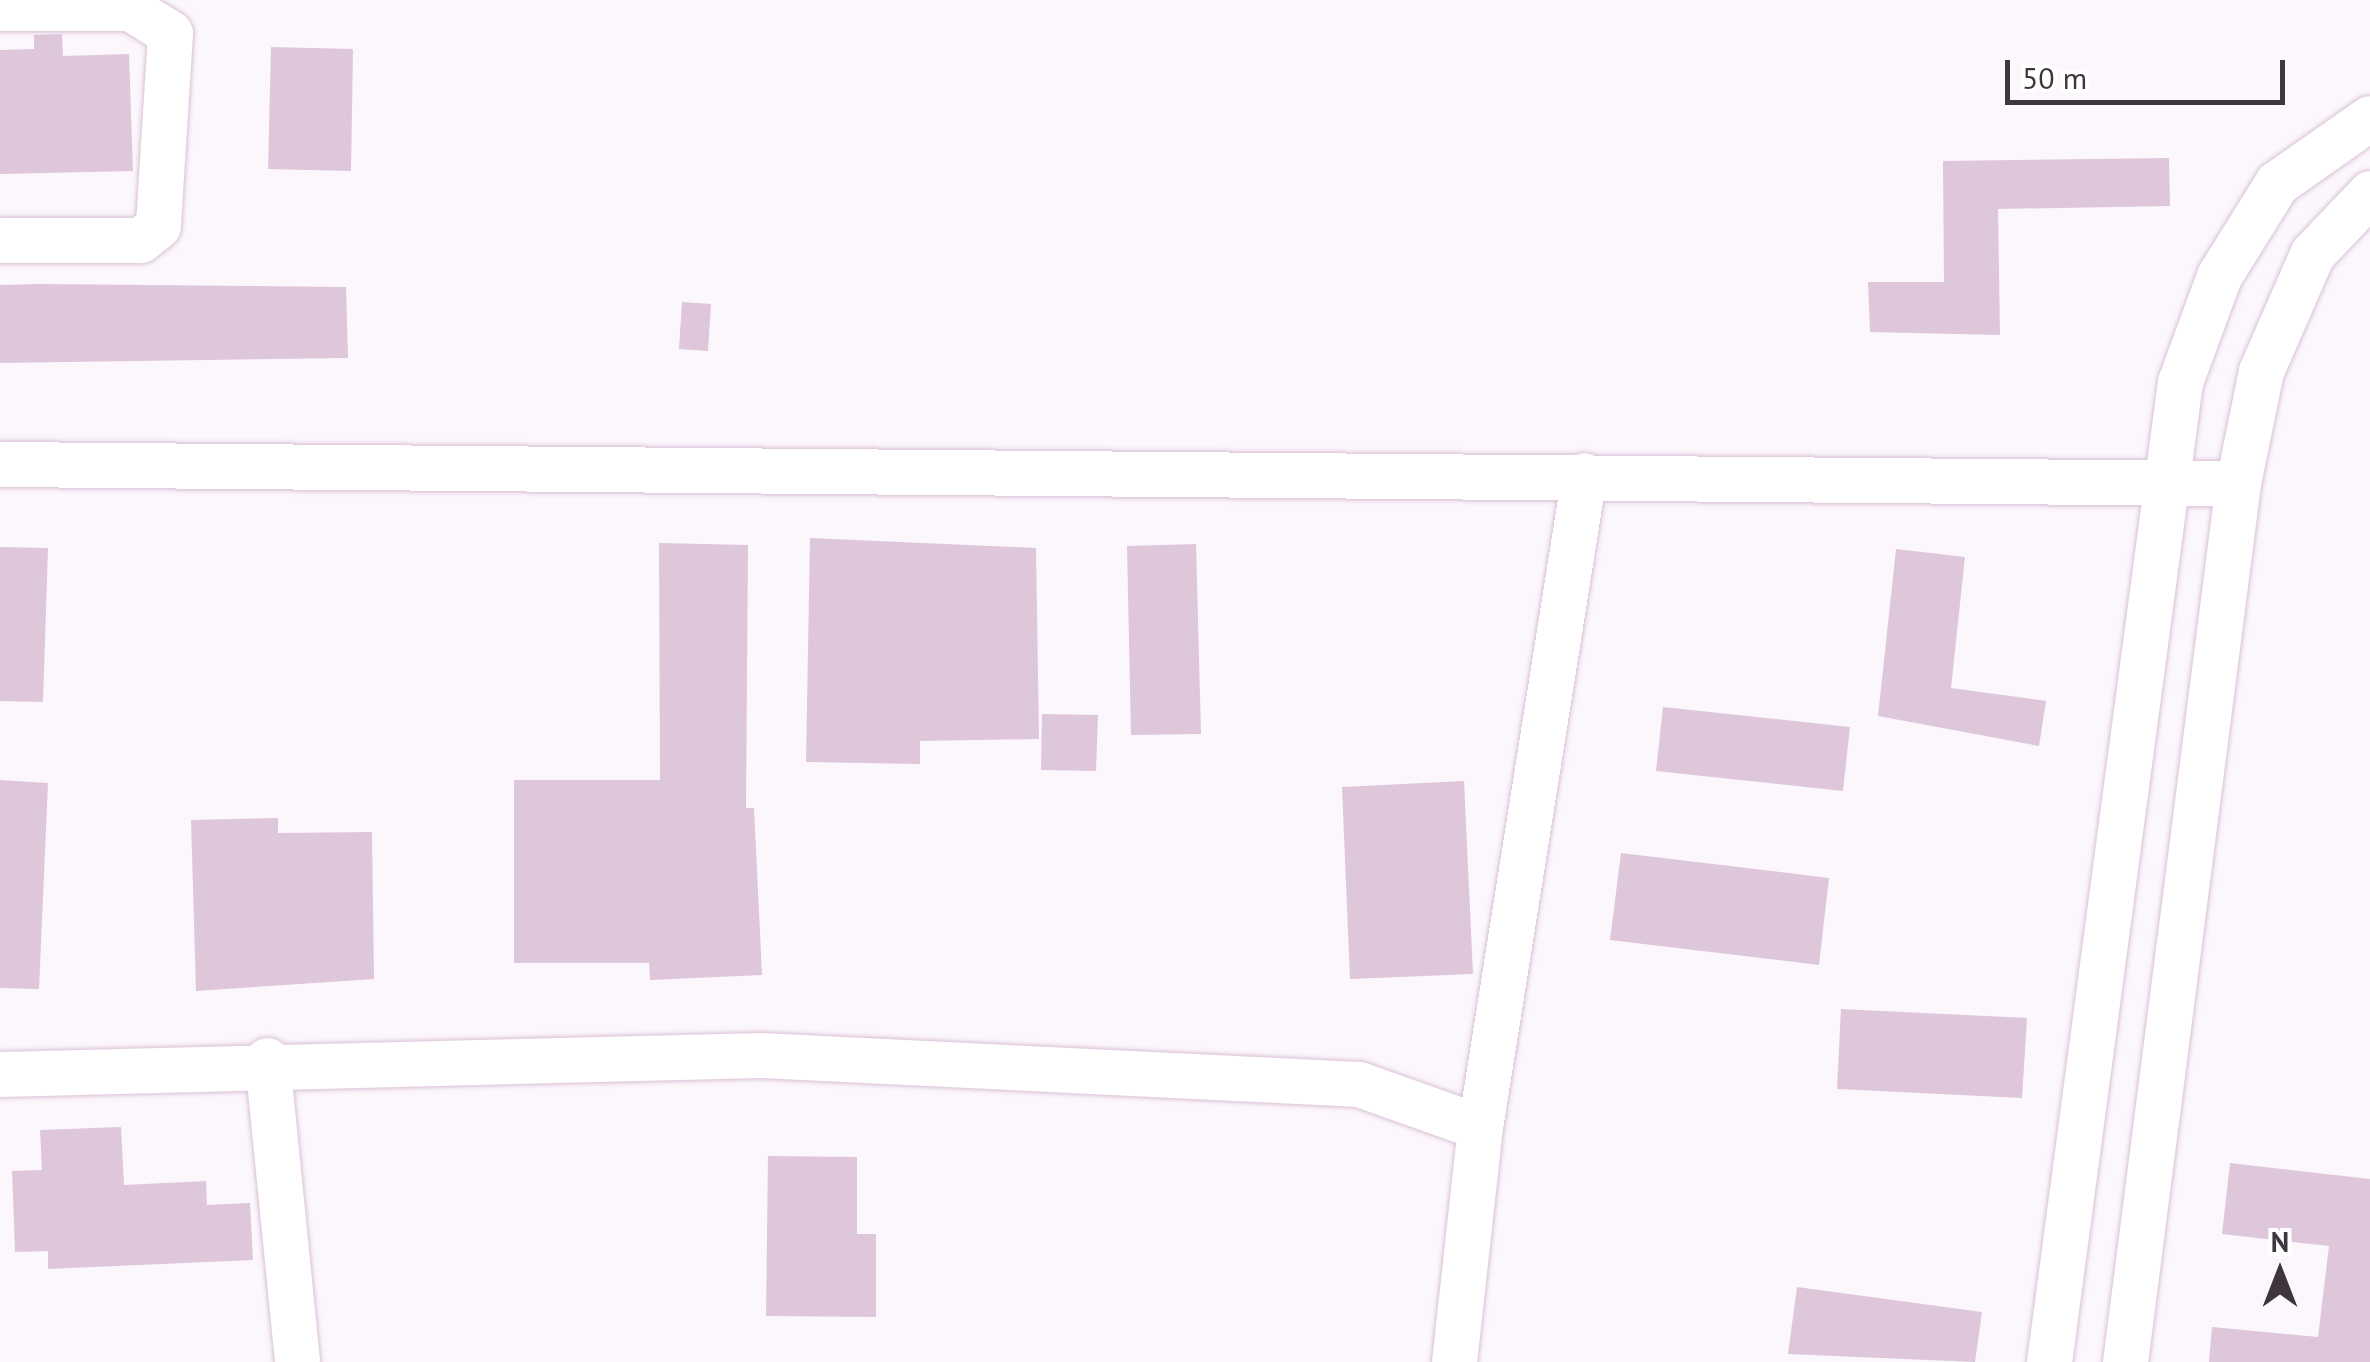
<!DOCTYPE html>
<html>
<head>
<meta charset="utf-8">
<style>
  body { margin:0 }
  #map { position:relative; width:2370px; height:1362px; overflow:hidden; background:#fcf7fc; font-family:"PT Sans",sans-serif }
  div>[style] { position:absolute }
  .building>* { inset:0; background:#dec6db }
  .roads { filter:drop-shadow(0 0 2px #d9c1d7) drop-shadow(0 0 2px #d9c1d7) }
  .minor>* { height:45px; margin:-22.5px; padding:0 22.5px; transform-origin:22.5px; border-radius:22.5px; background:#fff }
  span { translate:-50% -50%; white-space:nowrap; text-align:center; line-height:1.15; -webkit-text-stroke:8px #fff; paint-order:stroke }
  .north { position:absolute; left:2230px; top:1222px; width:100px; height:100px; -webkit-text-stroke:8px #fff; paint-order:stroke; rotate:0deg; font-size:28px; font-weight:700; line-height:40px; text-align:center; color:#3e353d }
  .north::after { content:''; display:block; margin:auto; width:35px; height:45px; background:#3e353d; clip-path:polygon(50% 0,100% 100%,50% 72%,0 100%) }
  .scale { position:absolute; left:2005px; top:60px; width:280px; height:45px; box-sizing:border-box; border:5px solid #3e353d; border-top:0; padding-left:12px; font-size:30px; line-height:35px; white-space:nowrap; color:#3e353d; -webkit-text-stroke:8px #fff; paint-order:stroke }
</style>
</head>
<body>
<div id="map">
  <div class="building">
    <div style="clip-path:polygon(62px 34px,63px 56px,129px 54px,133px 171px,0 174px,0 50px,34px 49px,34px 35px)"></div>
    <div style="clip-path:polygon(271px 47px,353px 49px,351px 171px,268px 169px)"></div>
    <div style="clip-path:polygon(2169px 158px,2170px 206px,1998px 209px,2000px 335px,1870px 332px,1868px 282px,1944px 282px,1943px 161px)"></div>
    <div style="clip-path:polygon(40px 284px,346px 287px,348px 358px,0 363px,0 285px)"></div>
    <div style="clip-path:polygon(682px 302px,711px 304px,708px 351px,679px 349px)"></div>
    <div style="clip-path:polygon(810px 538px,1036px 548px,1039px 739px,920px 741px,920px 764px,806px 762px)"></div>
    <div style="clip-path:polygon(659px 543px,748px 545px,746px 808px,754px 808px,762px 975px,650px 980px,649px 963px,514px 963px,514px 780px,660px 780px)"></div>
    <div style="clip-path:polygon(1196px 544px,1201px 734px,1131px 735px,1127px 546px)"></div>
    <div style="clip-path:polygon(0 547px,48px 548px,43px 702px,0 701px)"></div>
    <div style="clip-path:polygon(1896px 549px,1965px 557px,1951px 688px,2046px 701px,2039px 746px,1878px 716px)"></div>
    <div style="clip-path:polygon(1663px 707px,1850px 727px,1843px 791px,1656px 771px)"></div>
    <div style="clip-path:polygon(1042px 714px,1098px 715px,1096px 771px,1041px 770px)"></div>
    <div style="clip-path:polygon(0 780px,48px 783px,39px 989px,0 988px)"></div>
    <div style="clip-path:polygon(1464px 781px,1473px 974px,1350px 979px,1342px 787px)"></div>
    <div style="clip-path:polygon(278px 818px,278px 833px,372px 832px,374px 979px,196px 991px,191px 820px)"></div>
    <div style="clip-path:polygon(1621px 853px,1829px 878px,1819px 965px,1610px 940px)"></div>
    <div style="clip-path:polygon(1841px 1009px,2027px 1018px,2022px 1098px,1837px 1089px)"></div>
    <div style="clip-path:polygon(121px 1127px,124px 1185px,206px 1181px,207px 1205px,250px 1203px,253px 1260px,48px 1269px,48px 1251px,15px 1252px,12px 1171px,42px 1170px,40px 1130px)"></div>
    <div style="clip-path:polygon(768px 1156px,857px 1157px,857px 1234px,876px 1234px,876px 1317px,766px 1316px)"></div>
    <div style="clip-path:polygon(2230px 1163px,2370px 1179px,2370px 1362px,2209px 1362px,2212px 1327px,2318px 1337px,2329px 1246px,2222px 1234px)"></div>
    <div style="clip-path:polygon(1797px 1287px,1982px 1312px,1975px 1362px,1788px 1354px)"></div>
  </div>
  <div class="roads">
    <div class="minor">
      <div style="left:0;top:8px;width:130px"></div>
      <div style="left:130px;top:8px;width:47px;rotate:32deg"></div>
      <div style="left:170px;top:33px;width:193px;rotate:93.6deg"></div>
      <div style="left:158px;top:226px;width:23px;rotate:142deg"></div>
      <div style="left:140px;top:240px;width:140px;rotate:180deg"></div>
      <div style="left:0;top:464px;width:2238px;rotate:0.49deg"></div>
      <div style="left:267px;top:1060px;width:303px;rotate:84.3deg"></div>
      <div style="left:0;top:1074px;width:761px;rotate:-1.43deg"></div>
      <div style="left:761px;top:1055px;width:599px;rotate:2.78deg"></div>
      <div style="left:1359px;top:1084px;width:128px;rotate:19.6deg"></div>
      <div style="left:1454px;top:1362px;width:236px;rotate:-83.7deg"></div>
      <div style="left:1480px;top:1127px;width:660px;rotate:-80.94deg"></div>
      <div style="left:2049px;top:1362px;width:989px;rotate:-82.39deg"></div>
      <div style="left:2180px;top:382px;width:113px;rotate:-69.8deg"></div>
      <div style="left:2219px;top:276px;width:110px;rotate:-58.1deg"></div>
      <div style="left:2277px;top:183px;width:113px;rotate:-35deg"></div>
      <div style="left:2125px;top:1362px;width:886px;rotate:-82.67deg"></div>
      <div style="left:2238px;top:483px;width:114px;rotate:-78.4deg"></div>
      <div style="left:2261px;top:371px;width:128px;rotate:-66.4deg"></div>
      <div style="left:2312px;top:254px;width:84px;rotate:-46.4deg"></div>
    </div>
  </div>
  <div class="north">N</div>
  <div class="scale">50 m</div>
</div>
</body>
</html>
